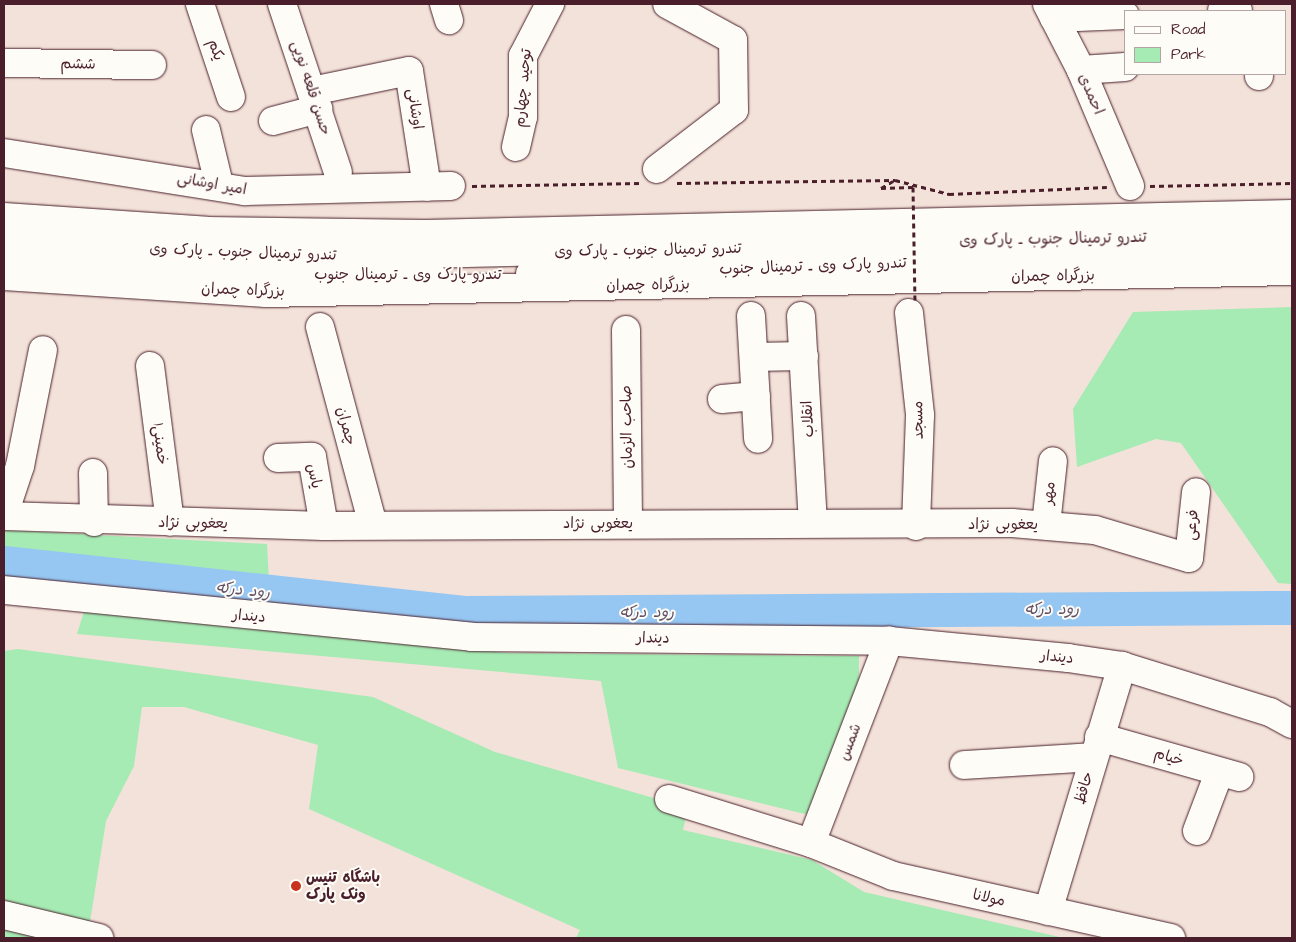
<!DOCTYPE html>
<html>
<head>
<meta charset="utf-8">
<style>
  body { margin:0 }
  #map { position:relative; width:1296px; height:942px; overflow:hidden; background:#f3e2d9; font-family:"Architects Daughter","Playpen Sans Arabic",sans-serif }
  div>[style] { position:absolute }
  .green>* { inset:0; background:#a6eab4 }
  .river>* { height:34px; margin:-17px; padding:0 17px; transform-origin:17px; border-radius:17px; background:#96c6f2 }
  .path>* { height:3px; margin-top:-1.5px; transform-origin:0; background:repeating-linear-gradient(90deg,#4a1f2b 0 5px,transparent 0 9px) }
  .roads { filter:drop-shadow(0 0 1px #4a1f2b) drop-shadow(0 0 1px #4a1f2b) }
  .minor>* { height:28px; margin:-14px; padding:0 14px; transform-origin:14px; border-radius:14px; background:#fdfcf7 }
  .highway>* { height:28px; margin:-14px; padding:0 14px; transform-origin:14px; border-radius:14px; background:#fdfcf7 }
  .path-bridge>* { height:3px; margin-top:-1.5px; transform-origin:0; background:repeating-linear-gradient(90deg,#4a1f2b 0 5px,transparent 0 9px) }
  .dots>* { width:14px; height:14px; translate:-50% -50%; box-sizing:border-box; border:2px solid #fdfcf7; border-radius:50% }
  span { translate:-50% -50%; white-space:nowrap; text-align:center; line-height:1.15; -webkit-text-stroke:4px #fdfcf7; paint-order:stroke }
  .street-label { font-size:15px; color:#4a1f2b }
  .poi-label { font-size:15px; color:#4a1f2b; font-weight:700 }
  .left { translate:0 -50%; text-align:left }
  .water-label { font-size:16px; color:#615167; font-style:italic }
  .frame { position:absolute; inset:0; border:5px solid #4a1f2b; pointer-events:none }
  .legend { position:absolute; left:1124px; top:10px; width:162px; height:65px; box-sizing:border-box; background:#fdfcf7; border:1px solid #b5a4a5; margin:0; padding:6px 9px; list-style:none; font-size:15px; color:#4a1f2b }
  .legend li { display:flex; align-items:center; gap:10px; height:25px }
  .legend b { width:25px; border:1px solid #b5a4a5 }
</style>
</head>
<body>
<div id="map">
  <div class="green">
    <div style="clip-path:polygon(1292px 307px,1292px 584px,1278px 583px,1181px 443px,1156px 439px,1077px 467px,1073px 409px,1133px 312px)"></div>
    <div style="clip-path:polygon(4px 530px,267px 544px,269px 582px,4px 553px)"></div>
    <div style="clip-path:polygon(85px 608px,508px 653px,859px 656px,859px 682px,817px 817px,618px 768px,601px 681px,77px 634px)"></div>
    <div style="clip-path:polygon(18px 649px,373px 697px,495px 752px,688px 808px,683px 830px,812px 860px,864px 892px,1064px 938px,576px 938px,580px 930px,309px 809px,318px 745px,184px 707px,142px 707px,134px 766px,106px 821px,89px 928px,4px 903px,4px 651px)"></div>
    <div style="clip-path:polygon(4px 927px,60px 938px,4px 938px)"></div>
  </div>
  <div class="river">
    <div style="left:4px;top:563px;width:463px;rotate:6.2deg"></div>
    <div style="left:464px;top:613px;width:828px;rotate:-0.35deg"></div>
  </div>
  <div class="path">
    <div style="left:677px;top:183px;width:218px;rotate:-0.8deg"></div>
    <div style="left:895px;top:180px;width:56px;rotate:14.5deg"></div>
    <div style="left:949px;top:194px;width:158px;rotate:-2.5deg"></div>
    <div style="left:472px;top:186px;width:169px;rotate:-1deg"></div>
    <div style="left:1150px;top:186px;width:142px;rotate:-1.2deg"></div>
    <div style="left:881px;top:188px;width:32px;rotate:-2deg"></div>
    <div style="left:881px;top:188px;width:14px;rotate:-30deg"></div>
  </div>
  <div class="roads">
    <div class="minor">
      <div style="left:200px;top:4px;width:98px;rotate:71.6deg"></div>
      <div style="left:282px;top:4px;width:177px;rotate:71.6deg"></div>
      <div style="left:444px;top:4px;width:17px;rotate:73deg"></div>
      <div style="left:1047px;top:4px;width:74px;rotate:62.7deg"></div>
      <div style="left:1081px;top:70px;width:126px;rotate:67.1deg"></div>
      <div style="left:1222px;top:11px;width:16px"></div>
      <div style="left:1054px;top:18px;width:71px;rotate:-2.4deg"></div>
      <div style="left:4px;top:63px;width:148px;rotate:0.8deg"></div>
      <div style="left:1081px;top:70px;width:44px;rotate:-3.9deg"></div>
      <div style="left:1259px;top:74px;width:2px;rotate:90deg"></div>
      <div style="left:312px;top:91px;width:99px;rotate:-11.7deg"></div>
      <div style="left:409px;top:71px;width:117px;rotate:81.2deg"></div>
      <div style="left:273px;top:121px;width:47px;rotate:-14.9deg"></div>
      <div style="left:206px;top:130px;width:56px;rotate:76.5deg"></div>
      <div style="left:516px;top:147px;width:31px;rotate:-77deg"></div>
      <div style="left:523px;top:117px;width:61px;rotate:-90deg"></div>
      <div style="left:523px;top:56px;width:59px;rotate:-62.6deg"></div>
      <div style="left:4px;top:153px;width:244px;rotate:9deg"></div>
      <div style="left:245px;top:191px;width:206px;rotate:-1.4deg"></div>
      <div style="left:657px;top:169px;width:97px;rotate:-37.5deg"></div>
      <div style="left:734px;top:110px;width:70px;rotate:-90.8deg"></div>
      <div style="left:733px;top:40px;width:75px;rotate:-151.4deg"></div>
      <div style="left:4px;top:237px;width:199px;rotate:4.3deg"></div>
      <div style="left:202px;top:252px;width:174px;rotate:1deg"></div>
      <div style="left:376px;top:255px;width:916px;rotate:-1.31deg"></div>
      <div style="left:4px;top:258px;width:196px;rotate:4.4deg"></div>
      <div style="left:199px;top:273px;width:233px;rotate:0.7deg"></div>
      <div style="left:530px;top:274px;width:762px;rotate:-1.35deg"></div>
      <div style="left:909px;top:313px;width:103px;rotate:83.8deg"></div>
      <div style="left:920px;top:415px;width:111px;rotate:92.1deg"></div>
      <div style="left:751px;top:316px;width:123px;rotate:86.7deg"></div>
      <div style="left:801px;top:316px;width:206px;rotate:86.7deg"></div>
      <div style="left:320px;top:327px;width:205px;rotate:75deg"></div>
      <div style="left:626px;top:330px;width:194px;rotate:89.4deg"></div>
      <div style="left:754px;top:357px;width:50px;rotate:-1.1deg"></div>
      <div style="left:150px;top:366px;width:157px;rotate:82.7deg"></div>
      <div style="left:722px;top:399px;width:34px;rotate:-5deg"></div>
      <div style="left:278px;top:458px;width:34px;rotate:-2deg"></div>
      <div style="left:312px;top:457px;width:70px;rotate:80.1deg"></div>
      <div style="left:93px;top:473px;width:49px;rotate:88.8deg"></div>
      <div style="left:4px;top:514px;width:51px;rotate:-71.6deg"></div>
      <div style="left:20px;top:466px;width:118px;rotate:-78.8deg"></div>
      <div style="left:4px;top:516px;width:320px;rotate:1.8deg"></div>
      <div style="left:324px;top:526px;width:688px;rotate:-0.25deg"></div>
      <div style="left:1012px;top:523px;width:83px;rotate:4.8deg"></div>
      <div style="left:1095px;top:530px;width:98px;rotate:16.6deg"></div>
      <div style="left:1189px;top:558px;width:66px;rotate:-83.9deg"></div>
      <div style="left:1046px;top:525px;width:64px;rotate:-83.8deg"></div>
      <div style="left:4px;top:590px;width:469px;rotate:5.7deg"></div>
      <div style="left:471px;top:637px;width:418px;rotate:0.5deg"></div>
      <div style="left:889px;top:641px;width:180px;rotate:5.4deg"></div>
      <div style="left:1068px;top:658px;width:55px;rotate:8.4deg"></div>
      <div style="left:1122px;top:666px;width:155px;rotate:17.3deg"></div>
      <div style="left:1270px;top:712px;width:25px;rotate:29deg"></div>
      <div style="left:1099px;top:737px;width:146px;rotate:15.9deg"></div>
      <div style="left:964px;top:765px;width:129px;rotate:-3.5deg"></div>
      <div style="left:669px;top:799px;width:149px;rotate:17.2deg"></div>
      <div style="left:811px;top:843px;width:88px;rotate:21.9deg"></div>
      <div style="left:893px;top:876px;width:285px;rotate:12.6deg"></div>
      <div style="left:1197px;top:831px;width:62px;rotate:-69.2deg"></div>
      <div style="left:811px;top:843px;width:217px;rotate:-68.9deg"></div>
      <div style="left:1048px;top:911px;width:256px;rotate:-73.2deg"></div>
      <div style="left:4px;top:915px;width:98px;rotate:13.6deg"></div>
    </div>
    <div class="highway">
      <div style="left:4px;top:217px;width:203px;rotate:3.9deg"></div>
      <div style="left:207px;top:231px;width:218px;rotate:0.8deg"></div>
      <div style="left:425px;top:234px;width:867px;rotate:-1.32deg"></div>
      <div style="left:4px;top:276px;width:263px;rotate:3.7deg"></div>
      <div style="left:266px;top:293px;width:1026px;rotate:-1.23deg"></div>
    </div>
  </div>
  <div class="path-bridge">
    <div style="left:913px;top:187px;width:115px;rotate:89deg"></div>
  </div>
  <div class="dots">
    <div style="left:296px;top:886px;background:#c8321e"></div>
  </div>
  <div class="street-label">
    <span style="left:216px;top:50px;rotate:72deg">یکم</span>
    <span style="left:78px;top:64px;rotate:1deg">ششم</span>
    <span style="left:311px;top:88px;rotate:72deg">حسن قلعه نویی</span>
    <span style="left:523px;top:88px;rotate:-85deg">توحید چهارم</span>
    <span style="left:1091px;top:94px;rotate:67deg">احمدی</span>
    <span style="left:415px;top:109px;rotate:82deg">اوشانی</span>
    <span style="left:212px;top:184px;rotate:10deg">امیر اوشانی</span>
    <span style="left:1053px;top:239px;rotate:-1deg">تندرو ترمینال جنوب ـ پارک وی</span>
    <span style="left:648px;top:250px;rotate:-1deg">تندرو ترمینال جنوب ـ پارک وی</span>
    <span style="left:243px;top:252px;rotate:2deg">تندرو ترمینال جنوب ـ پارک وی</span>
    <span style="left:813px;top:266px;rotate:-2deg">تندرو پارک وی ـ ترمینال جنوب</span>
    <span style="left:408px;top:275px">تندرو پارک وی ـ ترمینال جنوب</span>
    <span style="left:1053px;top:276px;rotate:-1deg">بزرگراه چمران</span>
    <span style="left:648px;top:285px;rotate:-1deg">بزرگراه چمران</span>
    <span style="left:243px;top:290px;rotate:2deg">بزرگراه چمران</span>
    <span style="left:808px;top:419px;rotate:-93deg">انقلاب</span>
    <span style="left:918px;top:420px;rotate:-91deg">مسجد</span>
    <span style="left:346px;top:426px;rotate:75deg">چمران</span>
    <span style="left:627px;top:427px;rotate:-91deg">صاحب الزمان</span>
    <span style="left:160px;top:444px;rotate:83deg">lخمینی</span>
    <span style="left:314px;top:476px;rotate:77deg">یاس</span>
    <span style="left:1049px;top:493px;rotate:-84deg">مهر</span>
    <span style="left:193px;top:523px;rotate:1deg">یعغوبی نژاد</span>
    <span style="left:598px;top:524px">یعغوبی نژاد</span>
    <span style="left:1003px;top:525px">یعغوبی نژاد</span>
    <span style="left:1192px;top:525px;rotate:-84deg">فرعی</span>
    <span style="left:249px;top:616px;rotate:5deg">دیندار</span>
    <span style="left:653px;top:638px;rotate:1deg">دیندار</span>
    <span style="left:1057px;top:657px;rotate:6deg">دیندار</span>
    <span style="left:850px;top:742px;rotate:-69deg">شمس</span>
    <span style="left:1169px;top:757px;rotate:17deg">خیام</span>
    <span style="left:1084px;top:788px;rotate:-74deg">حافظ</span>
    <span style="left:989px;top:898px;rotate:12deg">مولانا</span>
  </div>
  <div class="poi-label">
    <span class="left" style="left:306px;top:886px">باشگاه تنیس<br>ونک پارک</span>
  </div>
  <div class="water-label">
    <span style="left:243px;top:590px;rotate:6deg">رود درکه</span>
    <span style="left:1052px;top:609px">رود درکه</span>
    <span style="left:647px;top:612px">رود درکه</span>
  </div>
  <div class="frame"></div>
  <ul class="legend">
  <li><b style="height:6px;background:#fdfcf7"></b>Road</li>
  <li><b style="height:14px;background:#a6eab4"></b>Park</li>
  </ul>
</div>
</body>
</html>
